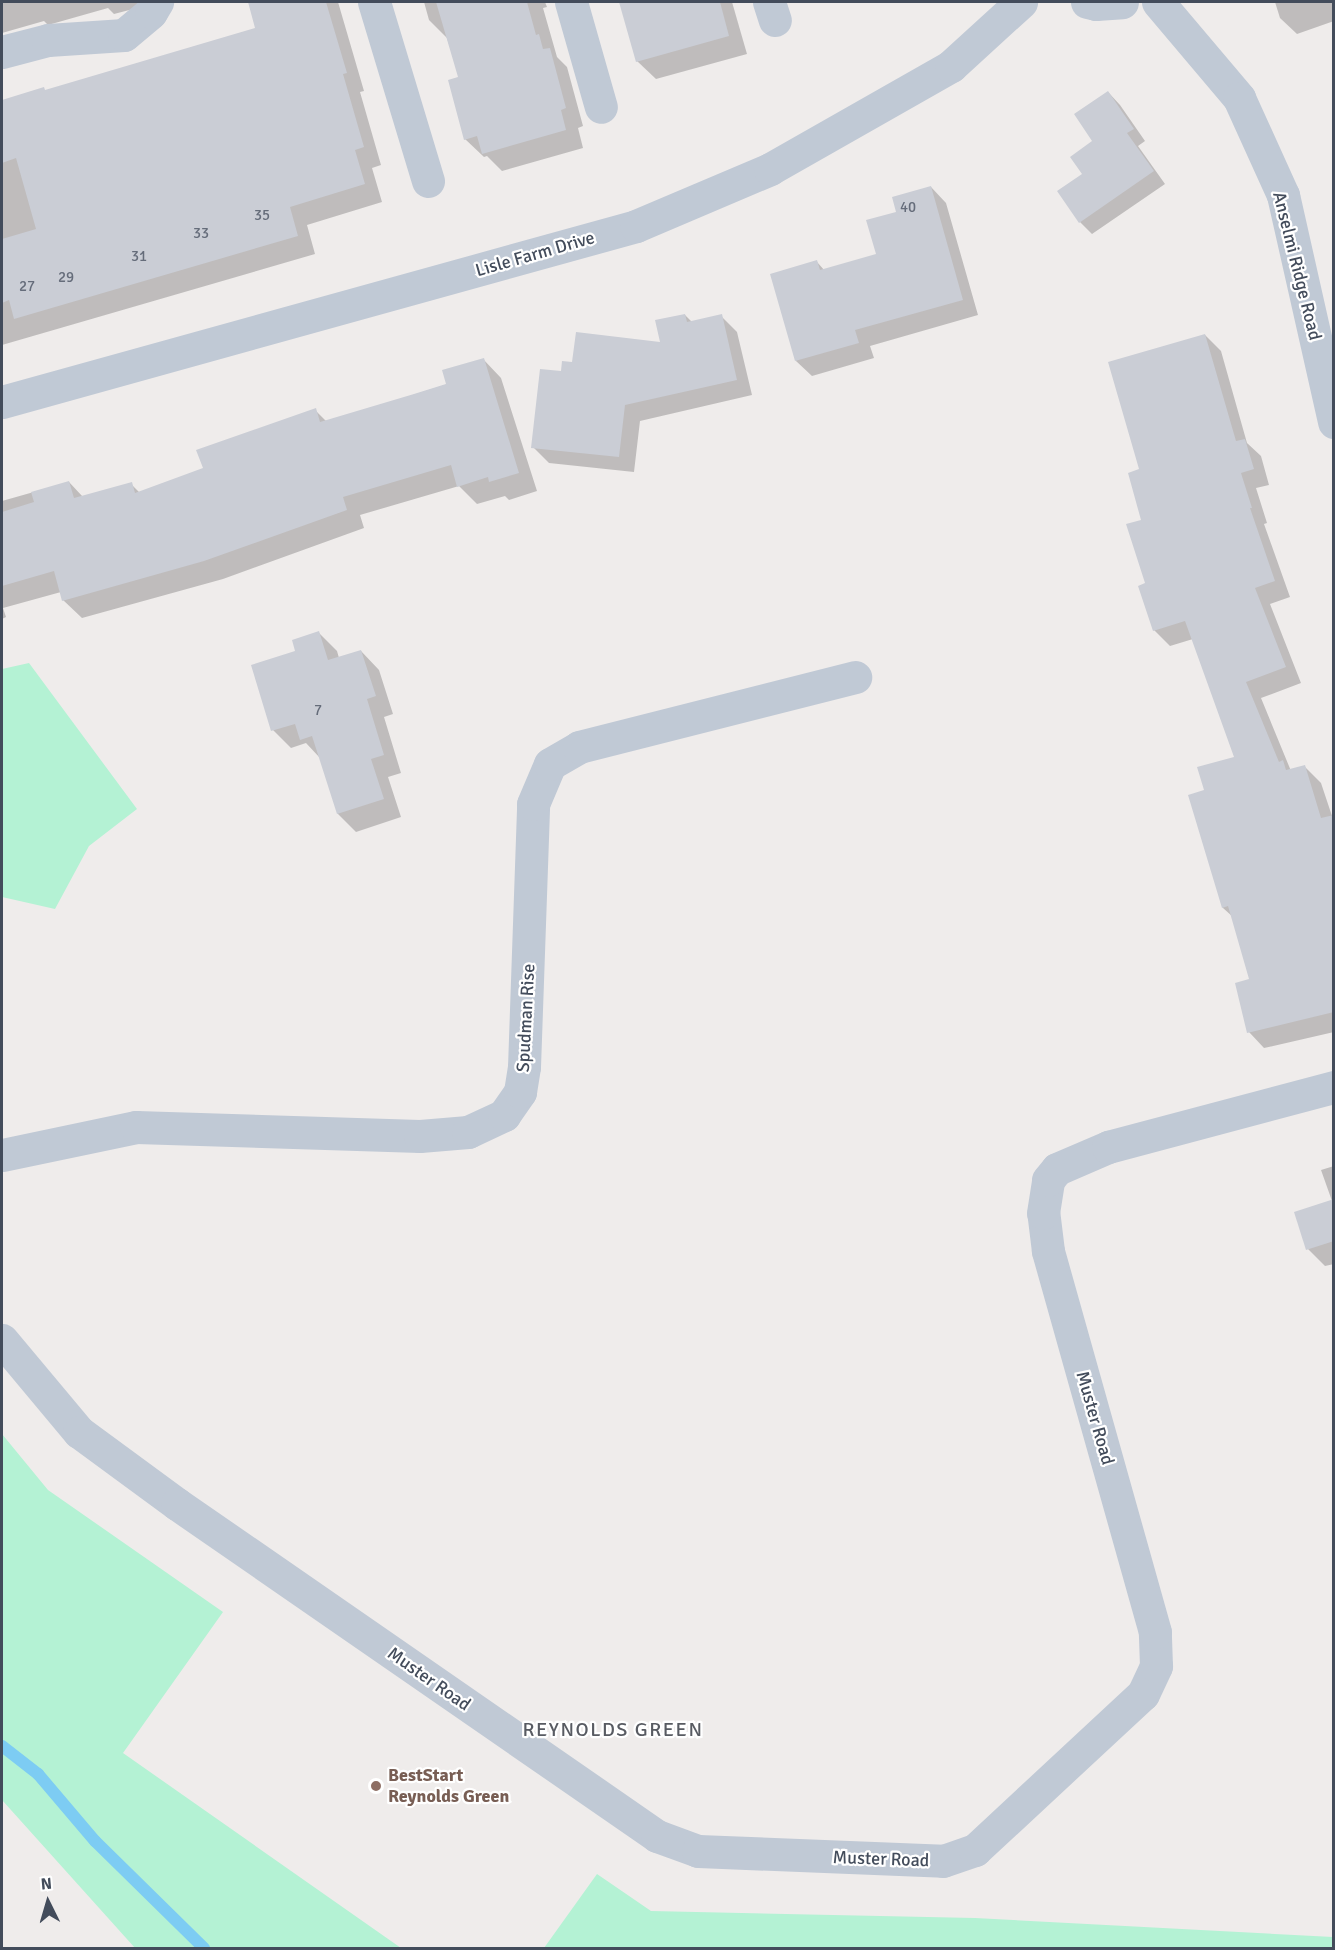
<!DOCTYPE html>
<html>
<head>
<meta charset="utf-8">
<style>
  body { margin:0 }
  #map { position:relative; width:1335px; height:1950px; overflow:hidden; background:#efeceb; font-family:Signika,sans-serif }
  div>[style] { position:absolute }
  .green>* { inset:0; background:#b4f2d4 }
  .shadow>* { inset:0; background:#0003 }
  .stream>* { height:12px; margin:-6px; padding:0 6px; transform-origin:6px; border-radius:6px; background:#7dccf3 }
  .building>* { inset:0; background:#cacdd5 }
  .minor>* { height:33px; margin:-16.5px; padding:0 16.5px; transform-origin:16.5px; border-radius:16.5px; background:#c0c9d5 }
  .tertiary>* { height:33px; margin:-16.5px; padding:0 16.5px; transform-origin:16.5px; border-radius:16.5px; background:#c0c9d5 }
  .dots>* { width:16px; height:16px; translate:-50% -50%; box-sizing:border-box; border:3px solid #fff; border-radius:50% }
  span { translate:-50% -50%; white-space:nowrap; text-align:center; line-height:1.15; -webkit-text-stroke:4.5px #fff; paint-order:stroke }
  .number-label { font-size:15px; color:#656c7a }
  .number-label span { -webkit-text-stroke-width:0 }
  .street-label { font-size:18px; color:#434c5b }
  .education-label { font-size:18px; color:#785e54; font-weight:700 }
  .left { translate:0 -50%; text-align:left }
  .neighbourhood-label { font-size:20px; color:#585b62; letter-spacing:1.5px }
  .frame { position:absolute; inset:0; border:3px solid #434c5b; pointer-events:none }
  .north { position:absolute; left:18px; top:1872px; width:60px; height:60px; -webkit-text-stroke:4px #fff; paint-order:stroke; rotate:355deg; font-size:16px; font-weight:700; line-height:24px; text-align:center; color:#434c5b }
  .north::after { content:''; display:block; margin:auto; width:21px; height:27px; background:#434c5b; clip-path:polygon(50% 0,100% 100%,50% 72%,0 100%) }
</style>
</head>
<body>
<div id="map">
  <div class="green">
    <div style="clip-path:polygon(29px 663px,137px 809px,89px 846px,55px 909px,2px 897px,2px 669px)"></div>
    <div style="clip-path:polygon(2px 1434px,48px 1490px,223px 1612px,123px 1753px,401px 1948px,135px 1948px,2px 1800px)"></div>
    <div style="clip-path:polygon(597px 1874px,651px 1911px,975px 1918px,1333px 1937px,1333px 1948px,544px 1948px)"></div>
  </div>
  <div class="shadow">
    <div style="clip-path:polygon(2px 2px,160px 2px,114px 14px,108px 8px,48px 25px,44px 21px,2px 33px)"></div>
    <div style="clip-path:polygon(249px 2px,338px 2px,364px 91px,360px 92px,381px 165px,372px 168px,382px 202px,307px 225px,315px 254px,2px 345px,2px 101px,43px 89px,46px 92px,257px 29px)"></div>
    <div style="clip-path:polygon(424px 2px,545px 2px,547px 7px,543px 8px,557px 57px,567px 67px,583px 126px,578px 128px,583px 148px,502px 171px,487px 156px,484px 157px,465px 139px,460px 78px,447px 38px,429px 20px)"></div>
    <div style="clip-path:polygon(621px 2px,732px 2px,747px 54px,656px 79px,637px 61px)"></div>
    <div style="clip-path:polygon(1275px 2px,1334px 2px,1334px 21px,1297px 34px,1280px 18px)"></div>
    <div style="clip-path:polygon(1108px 92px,1120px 105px,1145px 141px,1138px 146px,1165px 184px,1092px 234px,1080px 222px,1084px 175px)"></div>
    <div style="clip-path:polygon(931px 187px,946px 203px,978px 315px,870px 346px,874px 358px,812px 376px,796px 361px,817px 262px,825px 271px,878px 255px,898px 213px)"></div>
    <div style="clip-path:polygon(685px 315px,692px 322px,721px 316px,737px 332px,752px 395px,640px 421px,634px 472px,549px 463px,533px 447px,562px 373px,574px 364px,662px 344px)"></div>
    <div style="clip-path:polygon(1205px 335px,1221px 351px,1247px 443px,1261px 456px,1269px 485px,1256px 488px,1267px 523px,1264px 524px,1290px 597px,1270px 604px,1301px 683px,1261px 698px,1291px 771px,1305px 767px,1321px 783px,1334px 822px,1334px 1032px,1264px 1048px,1249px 1032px,1251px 980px,1233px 917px,1223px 908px,1190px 796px,1206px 791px,1235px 758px,1193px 639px,1170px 646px,1154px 630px,1147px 584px,1141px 471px)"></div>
    <div style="clip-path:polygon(483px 359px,501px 378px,537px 491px,509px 500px,505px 496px,477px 504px,459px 486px,360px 515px,364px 528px,223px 579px,82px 618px,63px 600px,61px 592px,3px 608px,6px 617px,2px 619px,2px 501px,69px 482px,83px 497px,131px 484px,140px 493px,204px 469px,315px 410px,327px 422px,448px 384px)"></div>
    <div style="clip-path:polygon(319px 633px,337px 651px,339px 658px,361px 651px,379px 670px,393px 714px,384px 717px,401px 773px,388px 777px,401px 817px,356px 832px,338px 814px,320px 758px,306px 743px,291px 748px,273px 730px,297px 652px)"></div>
    <div style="clip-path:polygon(1334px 1166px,1334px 1264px,1325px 1266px,1308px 1249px,1332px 1201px,1321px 1170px)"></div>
  </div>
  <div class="stream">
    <div style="left:2px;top:1746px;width:46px;rotate:37.9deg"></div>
    <div style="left:38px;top:1774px;width:88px;rotate:49.6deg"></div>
    <div style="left:95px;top:1841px;width:153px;rotate:44.5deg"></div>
  </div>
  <div class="building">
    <div style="clip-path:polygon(248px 2px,326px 2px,347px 73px,343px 74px,364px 147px,355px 150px,365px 184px,290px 207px,298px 236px,14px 319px,9px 300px,2px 303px,2px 239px,36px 229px,16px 158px,2px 163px,2px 100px,44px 87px,45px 90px,255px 28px)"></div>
    <div style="clip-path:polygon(436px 2px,527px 2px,536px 35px,539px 34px,543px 49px,550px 48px,566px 108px,561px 110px,566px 130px,482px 154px,477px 136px,464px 140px,448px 80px,458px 77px)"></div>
    <div style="clip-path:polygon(619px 2px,720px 2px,729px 36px,636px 62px)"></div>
    <div style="clip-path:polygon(1108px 91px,1134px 129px,1127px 133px,1154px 171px,1079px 223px,1057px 191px,1082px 174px,1070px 157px,1092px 141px,1074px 114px)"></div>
    <div style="clip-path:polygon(931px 186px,963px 300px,855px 330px,859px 343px,795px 361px,770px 274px,817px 260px,820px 270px,876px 254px,866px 220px,896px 212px,892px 197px)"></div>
    <div style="clip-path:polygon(685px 314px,687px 322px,722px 314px,737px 380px,625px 405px,619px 457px,531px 448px,540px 369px,561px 371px,562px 361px,572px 362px,576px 332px,660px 342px,655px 320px)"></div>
    <div style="clip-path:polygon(1205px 334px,1236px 441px,1245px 439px,1254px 469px,1241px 473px,1252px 508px,1250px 508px,1275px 581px,1255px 588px,1286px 667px,1246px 682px,1279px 762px,1283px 760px,1286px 770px,1305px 765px,1321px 818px,1334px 815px,1334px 1012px,1247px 1033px,1235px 983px,1249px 979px,1228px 906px,1222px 908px,1188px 795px,1204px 790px,1197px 767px,1234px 757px,1185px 621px,1153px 631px,1138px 586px,1145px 583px,1126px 524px,1141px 520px,1128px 473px,1139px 469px,1108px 362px)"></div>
    <div style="clip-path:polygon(484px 358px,519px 473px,489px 482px,488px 477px,457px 487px,451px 465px,343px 497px,347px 510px,204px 561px,62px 601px,54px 571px,2px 586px,2px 512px,34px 502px,31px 492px,69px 481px,74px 498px,132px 482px,135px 493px,203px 468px,196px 450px,316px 408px,320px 422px,414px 394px,446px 384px,442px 370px)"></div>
    <div style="clip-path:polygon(319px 631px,328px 660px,361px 650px,376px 696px,367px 699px,384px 755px,371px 759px,384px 799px,337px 814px,312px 736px,300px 740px,295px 724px,271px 731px,251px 665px,295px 651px,292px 640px)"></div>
    <div style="clip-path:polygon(1334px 1199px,1334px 1241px,1306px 1250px,1294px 1212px)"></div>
  </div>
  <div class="minor">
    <div style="left:374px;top:2px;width:187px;rotate:73.2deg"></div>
    <div style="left:571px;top:2px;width:109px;rotate:74.1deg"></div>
    <div style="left:769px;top:2px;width:19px;rotate:72deg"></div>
    <div style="left:2px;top:52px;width:48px;rotate:-14.6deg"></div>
    <div style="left:48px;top:40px;width:76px;rotate:-3.8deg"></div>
    <div style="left:124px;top:35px;width:35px;rotate:-40deg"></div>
    <div style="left:151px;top:12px;width:12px;rotate:-59deg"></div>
    <div style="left:2px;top:1155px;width:137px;rotate:-11.8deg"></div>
    <div style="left:136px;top:1127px;width:284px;rotate:1.8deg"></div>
    <div style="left:420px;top:1136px;width:48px;rotate:-4.8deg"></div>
    <div style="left:468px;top:1132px;width:40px;rotate:-25deg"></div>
    <div style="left:504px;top:1115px;width:28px;rotate:-55deg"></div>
    <div style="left:520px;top:1092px;width:25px;rotate:-81deg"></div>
    <div style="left:524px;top:1067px;width:263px;rotate:-88deg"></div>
    <div style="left:533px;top:804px;width:43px;rotate:-67deg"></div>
    <div style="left:550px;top:764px;width:34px;rotate:-30deg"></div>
    <div style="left:579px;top:747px;width:285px;rotate:-14.2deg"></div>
    <div style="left:2px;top:1340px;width:120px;rotate:50.1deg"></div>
    <div style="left:79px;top:1432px;width:122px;rotate:36.3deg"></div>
    <div style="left:177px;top:1504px;width:584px;rotate:34.67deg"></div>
    <div style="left:657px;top:1836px;width:44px;rotate:20.1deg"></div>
    <div style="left:698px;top:1851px;width:245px;rotate:2.3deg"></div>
    <div style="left:943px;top:1861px;width:34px;rotate:-19deg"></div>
    <div style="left:975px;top:1850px;width:229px;rotate:-42.9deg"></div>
    <div style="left:1143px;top:1694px;width:31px;rotate:-65deg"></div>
    <div style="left:1156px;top:1666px;width:34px;rotate:-92deg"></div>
    <div style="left:1155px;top:1632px;width:396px;rotate:-105.7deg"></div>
    <div style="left:1048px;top:1251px;width:38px;rotate:-97deg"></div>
    <div style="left:1043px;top:1213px;width:33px;rotate:-81deg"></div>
    <div style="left:1048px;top:1180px;width:14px;rotate:-51deg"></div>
    <div style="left:1057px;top:1169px;width:56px;rotate:-23.3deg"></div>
    <div style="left:1108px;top:1147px;width:234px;rotate:-14.9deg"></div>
  </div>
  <div class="tertiary">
    <div style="left:1087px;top:2px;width:9px;rotate:13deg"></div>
    <div style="left:1096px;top:4px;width:26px;rotate:-4deg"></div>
    <div style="left:1158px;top:2px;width:126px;rotate:49.8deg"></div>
    <div style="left:1239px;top:98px;width:107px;rotate:65.6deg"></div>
    <div style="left:1283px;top:195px;width:233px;rotate:77.3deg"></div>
    <div style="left:2px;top:402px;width:658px;rotate:-15.51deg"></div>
    <div style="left:636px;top:226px;width:146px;rotate:-23deg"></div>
    <div style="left:770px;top:169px;width:208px;rotate:-29.6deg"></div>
    <div style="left:951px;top:66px;width:95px;rotate:-42.4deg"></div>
  </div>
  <div class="dots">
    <div style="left:376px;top:1786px;background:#8d6e63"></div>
  </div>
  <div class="number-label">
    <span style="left:908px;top:208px">40</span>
    <span style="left:262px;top:216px">35</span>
    <span style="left:201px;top:234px">33</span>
    <span style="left:139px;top:257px">31</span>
    <span style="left:66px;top:278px">29</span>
    <span style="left:27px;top:287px">27</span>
    <span style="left:318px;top:711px">7</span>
  </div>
  <div class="street-label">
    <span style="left:535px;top:254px;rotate:-16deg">Lisle Farm Drive</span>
    <span style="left:1297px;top:266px;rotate:76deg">Anselmi Ridge Road</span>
    <span style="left:526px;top:1018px;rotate:-87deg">Spudman Rise</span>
    <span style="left:1095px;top:1418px;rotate:74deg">Muster Road</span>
    <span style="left:429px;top:1679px;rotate:35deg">Muster Road</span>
    <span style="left:881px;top:1859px;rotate:2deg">Muster Road</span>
  </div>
  <div class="education-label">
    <span class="left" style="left:388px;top:1786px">BestStart<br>Reynolds Green</span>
  </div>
  <div class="neighbourhood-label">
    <span style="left:613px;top:1729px">REYNOLDS GREEN</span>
  </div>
  <div class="frame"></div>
  <div class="north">N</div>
</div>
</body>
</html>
